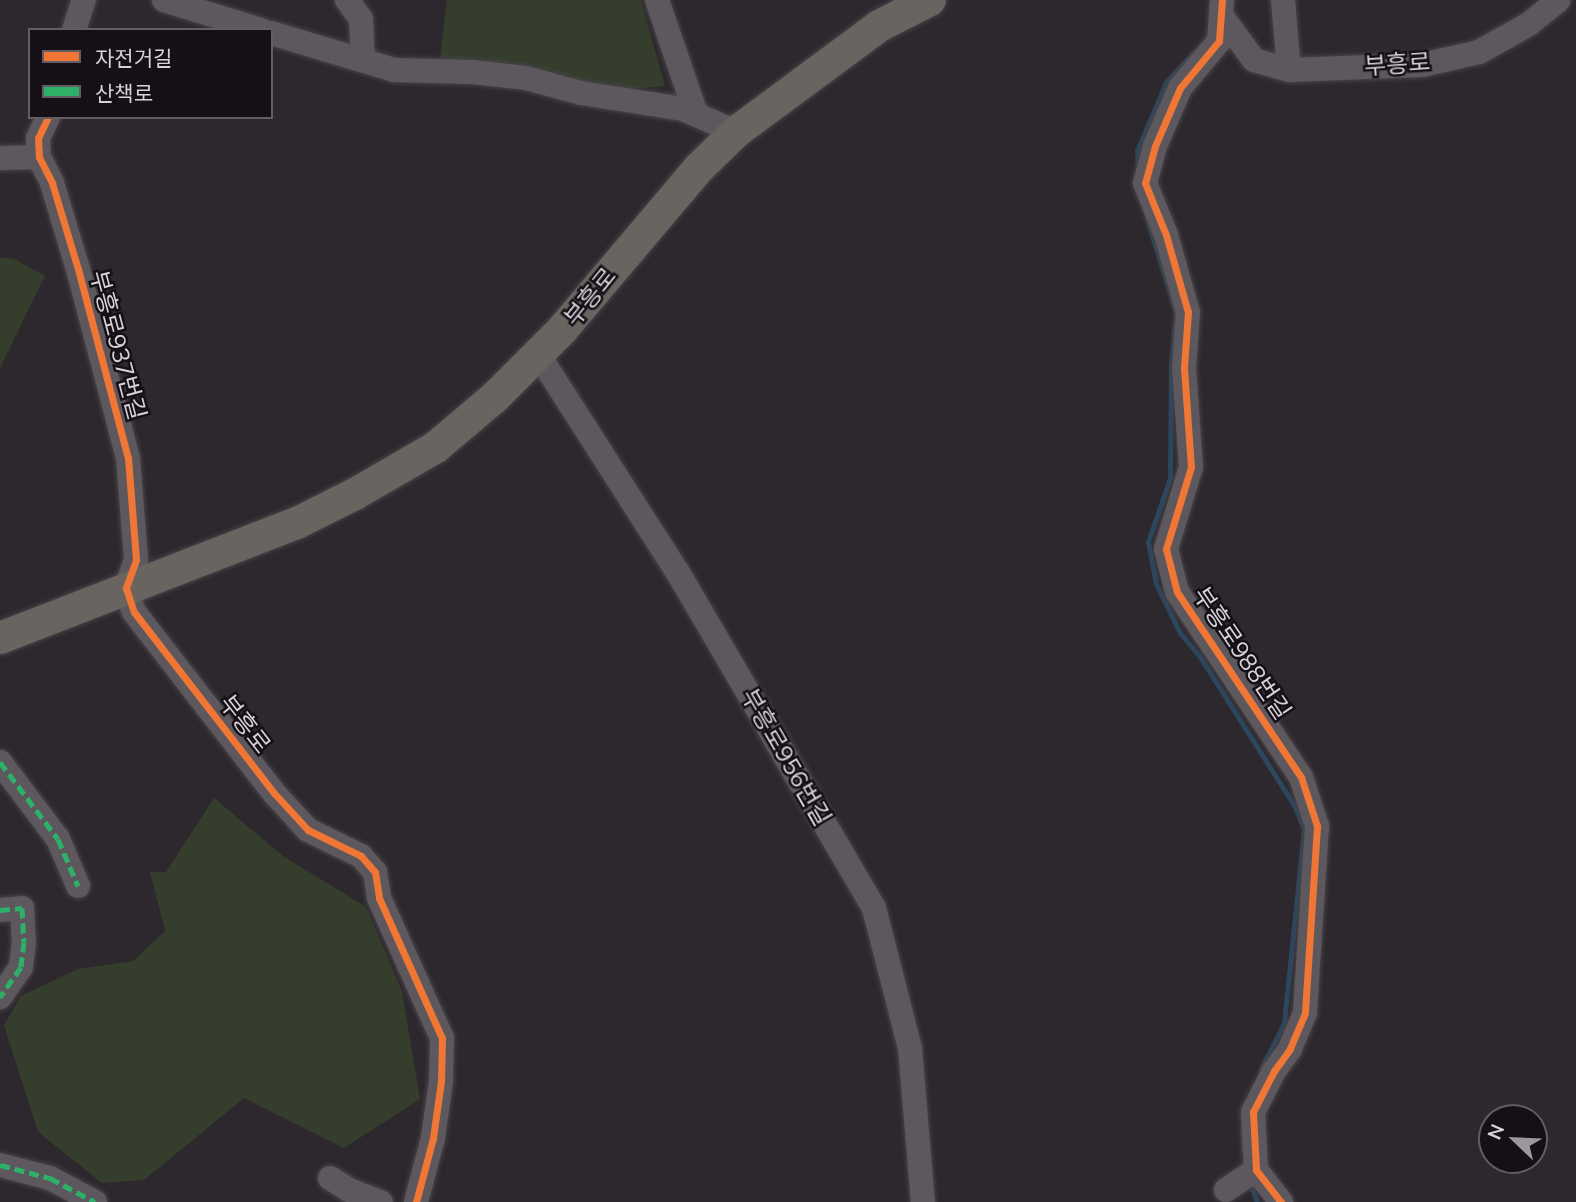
<!DOCTYPE html>
<html>
<head>
<meta charset="utf-8">
<style>
  body { margin:0 }
  #map { position:relative; width:1576px; height:1202px; overflow:hidden; background:#2d282d; font-family:Mulish,"Noto Sans KR",sans-serif }
  div>[style] { position:absolute }
  .green>* { inset:0; background:#353e2c }
  .stream>* { height:5px; margin:-2.5px; padding:0 2.5px; transform-origin:2.5px; border-radius:2.5px; background:#2c475e }
  .roads { filter:drop-shadow(0 0 2px #474349) drop-shadow(0 0 2px #474349) }
  .minor>* { height:24px; margin:-12px; padding:0 12px; transform-origin:12px; border-radius:12px; background:#5c585d }
  .major>* { height:32px; margin:-16px; padding:0 16px; transform-origin:16px; border-radius:16px; background:#696460 }
  .quiet>* { height:5px; margin-top:-2.5px; transform-origin:0; background:repeating-linear-gradient(90deg,#2db169 0 10px,transparent 0 15px) }
  .cycleway>* { height:7px; margin:-3.5px; padding:0 3.5px; transform-origin:3.5px; border-radius:3.5px; background:#f07635 }
  span { translate:-50% -50%; white-space:nowrap; text-align:center; line-height:1.15; -webkit-text-stroke:5px #141015; paint-order:stroke }
  .street-label { font-size:24px; color:#d7d1d9 }
  .legend { position:absolute; left:28px; top:28px; width:245px; height:91px; box-sizing:border-box; background:#141015; border:2px solid #625d63; margin:0; padding:9px 12px; list-style:none; font-size:21px; color:#d7d1d9 }
  .legend li { display:flex; align-items:center; gap:14px; height:35px }
  .legend b { width:35px; border:2px solid #625d63 }
  .north { position:absolute; left:1478px; top:1104px; width:70px; height:70px; box-sizing:border-box; background:#141015; border:2px solid #625d63; border-radius:50%; rotate:293deg; font-size:19px; font-weight:700; line-height:28px; text-align:center; color:#d7d1d9 }
  .north::after { content:''; display:block; margin:auto; width:24px; height:32px; background:#9c969d; clip-path:polygon(50% 0,100% 100%,50% 72%,0 100%) }
</style>
</head>
<body>
<div id="map">
  <div class="green">
    <div style="clip-path:polygon(447px 0,641px 0,665px 86px,627px 90px,440px 59px)"></div>
    <div style="clip-path:polygon(0 257px,14px 259px,45px 276px,0 368px)"></div>
    <div style="clip-path:polygon(214px 798px,283px 856px,366px 907px,402px 991px,420px 1099px,344px 1148px,244px 1098px,144px 1180px,102px 1183px,38px 1132px,4px 1025px,21px 996px,78px 969px,133px 961px,165px 931px,150px 872px,166px 872px)"></div>
  </div>
  <div class="stream">
    <div style="left:1138px;top:169px;width:18px;rotate:-93deg"></div>
    <div style="left:1137px;top:151px;width:75px;rotate:-67.2deg"></div>
    <div style="left:1166px;top:82px;width:41px;rotate:-47deg"></div>
    <div style="left:1147px;top:219px;width:97px;rotate:72.7deg"></div>
    <div style="left:1176px;top:312px;width:55px;rotate:95.2deg"></div>
    <div style="left:1171px;top:367px;width:111px;rotate:90.5deg"></div>
    <div style="left:1170px;top:478px;width:68px;rotate:109deg"></div>
    <div style="left:1148px;top:542px;width:43px;rotate:79.2deg"></div>
    <div style="left:1156px;top:584px;width:55px;rotate:63.9deg"></div>
    <div style="left:1180px;top:633px;width:31px;rotate:50deg"></div>
    <div style="left:1200px;top:657px;width:175px;rotate:57.6deg"></div>
    <div style="left:1294px;top:805px;width:26px;rotate:67deg"></div>
    <div style="left:1304px;top:829px;width:195px;rotate:95.9deg"></div>
    <div style="left:1284px;top:1023px;width:51px;rotate:116.6deg"></div>
    <div style="left:1242px;top:1131px;width:21px;rotate:85deg"></div>
    <div style="left:1250px;top:1183px;width:20px;rotate:70deg"></div>
  </div>
  <div class="roads">
    <div class="minor">
      <div style="left:164px;top:0;width:102px;rotate:17.2deg"></div>
      <div style="left:347px;top:0;width:24px;rotate:54deg"></div>
      <div style="left:361px;top:19px;width:42px;rotate:87.3deg"></div>
      <div style="left:657px;top:0;width:120px;rotate:71.1deg"></div>
      <div style="left:1222px;top:0;width:41px;rotate:94.2deg"></div>
      <div style="left:1219px;top:41px;width:61px;rotate:129.7deg"></div>
      <div style="left:1180px;top:88px;width:63px;rotate:113.3deg"></div>
      <div style="left:1155px;top:146px;width:38px;rotate:105deg"></div>
      <div style="left:1145px;top:183px;width:56px;rotate:68deg"></div>
      <div style="left:1166px;top:235px;width:80px;rotate:74.1deg"></div>
      <div style="left:1188px;top:312px;width:56px;rotate:94.1deg"></div>
      <div style="left:1184px;top:368px;width:99px;rotate:86deg"></div>
      <div style="left:1191px;top:467px;width:86px;rotate:107deg"></div>
      <div style="left:1166px;top:549px;width:44px;rotate:75.7deg"></div>
      <div style="left:1177px;top:592px;width:223px;rotate:56.2deg"></div>
      <div style="left:1301px;top:777px;width:52px;rotate:71.9deg"></div>
      <div style="left:1317px;top:826px;width:187px;rotate:93.7deg"></div>
      <div style="left:1305px;top:1013px;width:39px;rotate:113deg"></div>
      <div style="left:1290px;top:1049px;width:27px;rotate:126deg"></div>
      <div style="left:1274px;top:1071px;width:46px;rotate:117.1deg"></div>
      <div style="left:1253px;top:1112px;width:58px;rotate:87deg"></div>
      <div style="left:1256px;top:1170px;width:41px;rotate:52deg"></div>
      <div style="left:1283px;top:0;width:70px;rotate:85.1deg"></div>
      <div style="left:1289px;top:70px;width:133px;rotate:-2.2deg"></div>
      <div style="left:1422px;top:65px;width:58px;rotate:-12.8deg"></div>
      <div style="left:1479px;top:52px;width:57px;rotate:-29.2deg"></div>
      <div style="left:1529px;top:24px;width:38px;rotate:-39deg"></div>
      <div style="left:1223px;top:18px;width:52px;rotate:53.6deg"></div>
      <div style="left:1254px;top:60px;width:36px;rotate:16deg"></div>
      <div style="left:74px;top:30px;width:32px;rotate:-72deg"></div>
      <div style="left:271px;top:33px;width:128px;rotate:16.7deg"></div>
      <div style="left:394px;top:70px;width:78px;rotate:1.5deg"></div>
      <div style="left:472px;top:72px;width:54px;rotate:6.3deg"></div>
      <div style="left:526px;top:78px;width:57px;rotate:15.3deg"></div>
      <div style="left:581px;top:93px;width:103px;rotate:8.9deg"></div>
      <div style="left:683px;top:109px;width:58px;rotate:23.5deg"></div>
      <div style="left:48px;top:117px;width:23px;rotate:115deg"></div>
      <div style="left:38px;top:138px;width:19px;rotate:87deg"></div>
      <div style="left:39px;top:157px;width:29px;rotate:63deg"></div>
      <div style="left:52px;top:183px;width:90px;rotate:73.2deg"></div>
      <div style="left:78px;top:269px;width:196px;rotate:75.2deg"></div>
      <div style="left:128px;top:458px;width:102px;rotate:85.5deg"></div>
      <div style="left:136px;top:560px;width:30px;rotate:110deg"></div>
      <div style="left:126px;top:588px;width:25px;rotate:72deg"></div>
      <div style="left:134px;top:612px;width:229px;rotate:52.3deg"></div>
      <div style="left:274px;top:793px;width:50px;rotate:47.4deg"></div>
      <div style="left:308px;top:830px;width:59px;rotate:26.1deg"></div>
      <div style="left:361px;top:856px;width:21px;rotate:49deg"></div>
      <div style="left:375px;top:872px;width:26px;rotate:81deg"></div>
      <div style="left:379px;top:898px;width:154px;rotate:65.8deg"></div>
      <div style="left:442px;top:1038px;width:43px;rotate:91.3deg"></div>
      <div style="left:441px;top:1081px;width:58px;rotate:98deg"></div>
      <div style="left:433px;top:1138px;width:66px;rotate:104.9deg"></div>
      <div style="left:0;top:158px;width:39px;rotate:-1deg"></div>
      <div style="left:538px;top:354px;width:258px;rotate:57.4deg"></div>
      <div style="left:677px;top:571px;width:390px;rotate:59.7deg"></div>
      <div style="left:874px;top:908px;width:145px;rotate:75.6deg"></div>
      <div style="left:910px;top:1048px;width:155px;rotate:85.2deg"></div>
      <div style="left:0;top:762px;width:96px;rotate:53deg"></div>
      <div style="left:58px;top:839px;width:51px;rotate:66.9deg"></div>
      <div style="left:0;top:910px;width:22px;rotate:-5deg"></div>
      <div style="left:22px;top:908px;width:34px;rotate:87deg"></div>
      <div style="left:24px;top:942px;width:25px;rotate:97deg"></div>
      <div style="left:21px;top:967px;width:37px;rotate:125deg"></div>
      <div style="left:0;top:1165px;width:52px;rotate:14.6deg"></div>
      <div style="left:50px;top:1178px;width:51px;rotate:28.1deg"></div>
      <div style="left:330px;top:1178px;width:22px;rotate:32deg"></div>
      <div style="left:349px;top:1190px;width:34px;rotate:21deg"></div>
      <div style="left:1226px;top:1190px;width:36px;rotate:-34deg"></div>
    </div>
    <div class="major">
      <div style="left:0;top:638px;width:318px;rotate:-21.2deg"></div>
      <div style="left:297px;top:523px;width:65px;rotate:-26.6deg"></div>
      <div style="left:355px;top:494px;width:94px;rotate:-30.1deg"></div>
      <div style="left:436px;top:447px;width:77px;rotate:-40.3deg"></div>
      <div style="left:495px;top:397px;width:95px;rotate:-45deg"></div>
      <div style="left:562px;top:330px;width:212px;rotate:-49.8deg"></div>
      <div style="left:699px;top:168px;width:52px;rotate:-44.2deg"></div>
      <div style="left:736px;top:132px;width:178px;rotate:-36.5deg"></div>
      <div style="left:879px;top:26px;width:57px;rotate:-27deg"></div>
    </div>
  </div>
  <div class="quiet">
    <div style="left:0;top:762px;width:96px;rotate:53deg"></div>
    <div style="left:58px;top:839px;width:51px;rotate:66.9deg"></div>
    <div style="left:0;top:910px;width:22px;rotate:-5deg"></div>
    <div style="left:22px;top:908px;width:34px;rotate:87deg"></div>
    <div style="left:24px;top:942px;width:25px;rotate:97deg"></div>
    <div style="left:21px;top:967px;width:37px;rotate:125deg"></div>
    <div style="left:0;top:1165px;width:52px;rotate:14.6deg"></div>
    <div style="left:50px;top:1178px;width:51px;rotate:28.1deg"></div>
  </div>
  <div class="cycleway">
    <div style="left:1222px;top:0;width:41px;rotate:94.2deg"></div>
    <div style="left:1219px;top:41px;width:61px;rotate:129.7deg"></div>
    <div style="left:1180px;top:88px;width:63px;rotate:113.3deg"></div>
    <div style="left:1155px;top:146px;width:38px;rotate:105deg"></div>
    <div style="left:1145px;top:183px;width:56px;rotate:68deg"></div>
    <div style="left:1166px;top:235px;width:80px;rotate:74.1deg"></div>
    <div style="left:1188px;top:312px;width:56px;rotate:94.1deg"></div>
    <div style="left:1184px;top:368px;width:99px;rotate:86deg"></div>
    <div style="left:1191px;top:467px;width:86px;rotate:107deg"></div>
    <div style="left:1166px;top:549px;width:44px;rotate:75.7deg"></div>
    <div style="left:1177px;top:592px;width:223px;rotate:56.2deg"></div>
    <div style="left:1301px;top:777px;width:52px;rotate:71.9deg"></div>
    <div style="left:1317px;top:826px;width:187px;rotate:93.7deg"></div>
    <div style="left:1305px;top:1013px;width:39px;rotate:113deg"></div>
    <div style="left:1290px;top:1049px;width:27px;rotate:126deg"></div>
    <div style="left:1274px;top:1071px;width:46px;rotate:117.1deg"></div>
    <div style="left:1253px;top:1112px;width:58px;rotate:87deg"></div>
    <div style="left:1256px;top:1170px;width:41px;rotate:52deg"></div>
    <div style="left:48px;top:117px;width:23px;rotate:115deg"></div>
    <div style="left:38px;top:138px;width:19px;rotate:87deg"></div>
    <div style="left:39px;top:157px;width:29px;rotate:63deg"></div>
    <div style="left:52px;top:183px;width:90px;rotate:73.2deg"></div>
    <div style="left:78px;top:269px;width:196px;rotate:75.2deg"></div>
    <div style="left:128px;top:458px;width:102px;rotate:85.5deg"></div>
    <div style="left:136px;top:560px;width:30px;rotate:110deg"></div>
    <div style="left:126px;top:588px;width:25px;rotate:72deg"></div>
    <div style="left:134px;top:612px;width:229px;rotate:52.3deg"></div>
    <div style="left:274px;top:793px;width:50px;rotate:47.4deg"></div>
    <div style="left:308px;top:830px;width:59px;rotate:26.1deg"></div>
    <div style="left:361px;top:856px;width:21px;rotate:49deg"></div>
    <div style="left:375px;top:872px;width:26px;rotate:81deg"></div>
    <div style="left:379px;top:898px;width:154px;rotate:65.8deg"></div>
    <div style="left:442px;top:1038px;width:43px;rotate:91.3deg"></div>
    <div style="left:441px;top:1081px;width:58px;rotate:98deg"></div>
    <div style="left:433px;top:1138px;width:66px;rotate:104.9deg"></div>
  </div>
  <div class="street-label">
    <span style="left:1397px;top:64px;rotate:-4deg">부흥로</span>
    <span style="left:590px;top:297px;rotate:-51deg">부흥로</span>
    <span style="left:118px;top:345px;rotate:75deg">부흥로937번길</span>
    <span style="left:1242px;top:653px;rotate:56deg">부흥로988번길</span>
    <span style="left:245px;top:724px;rotate:52deg">부흥로</span>
    <span style="left:786px;top:757px;rotate:60deg">부흥로956번길</span>
  </div>
  <ul class="legend">
  <li><b style="height:9px;background:#f07635"></b>자전거길</li>
  <li><b style="height:9px;background:#2db169"></b>산책로</li>
  </ul>
  <div class="north">N</div>
</div>
</body>
</html>
